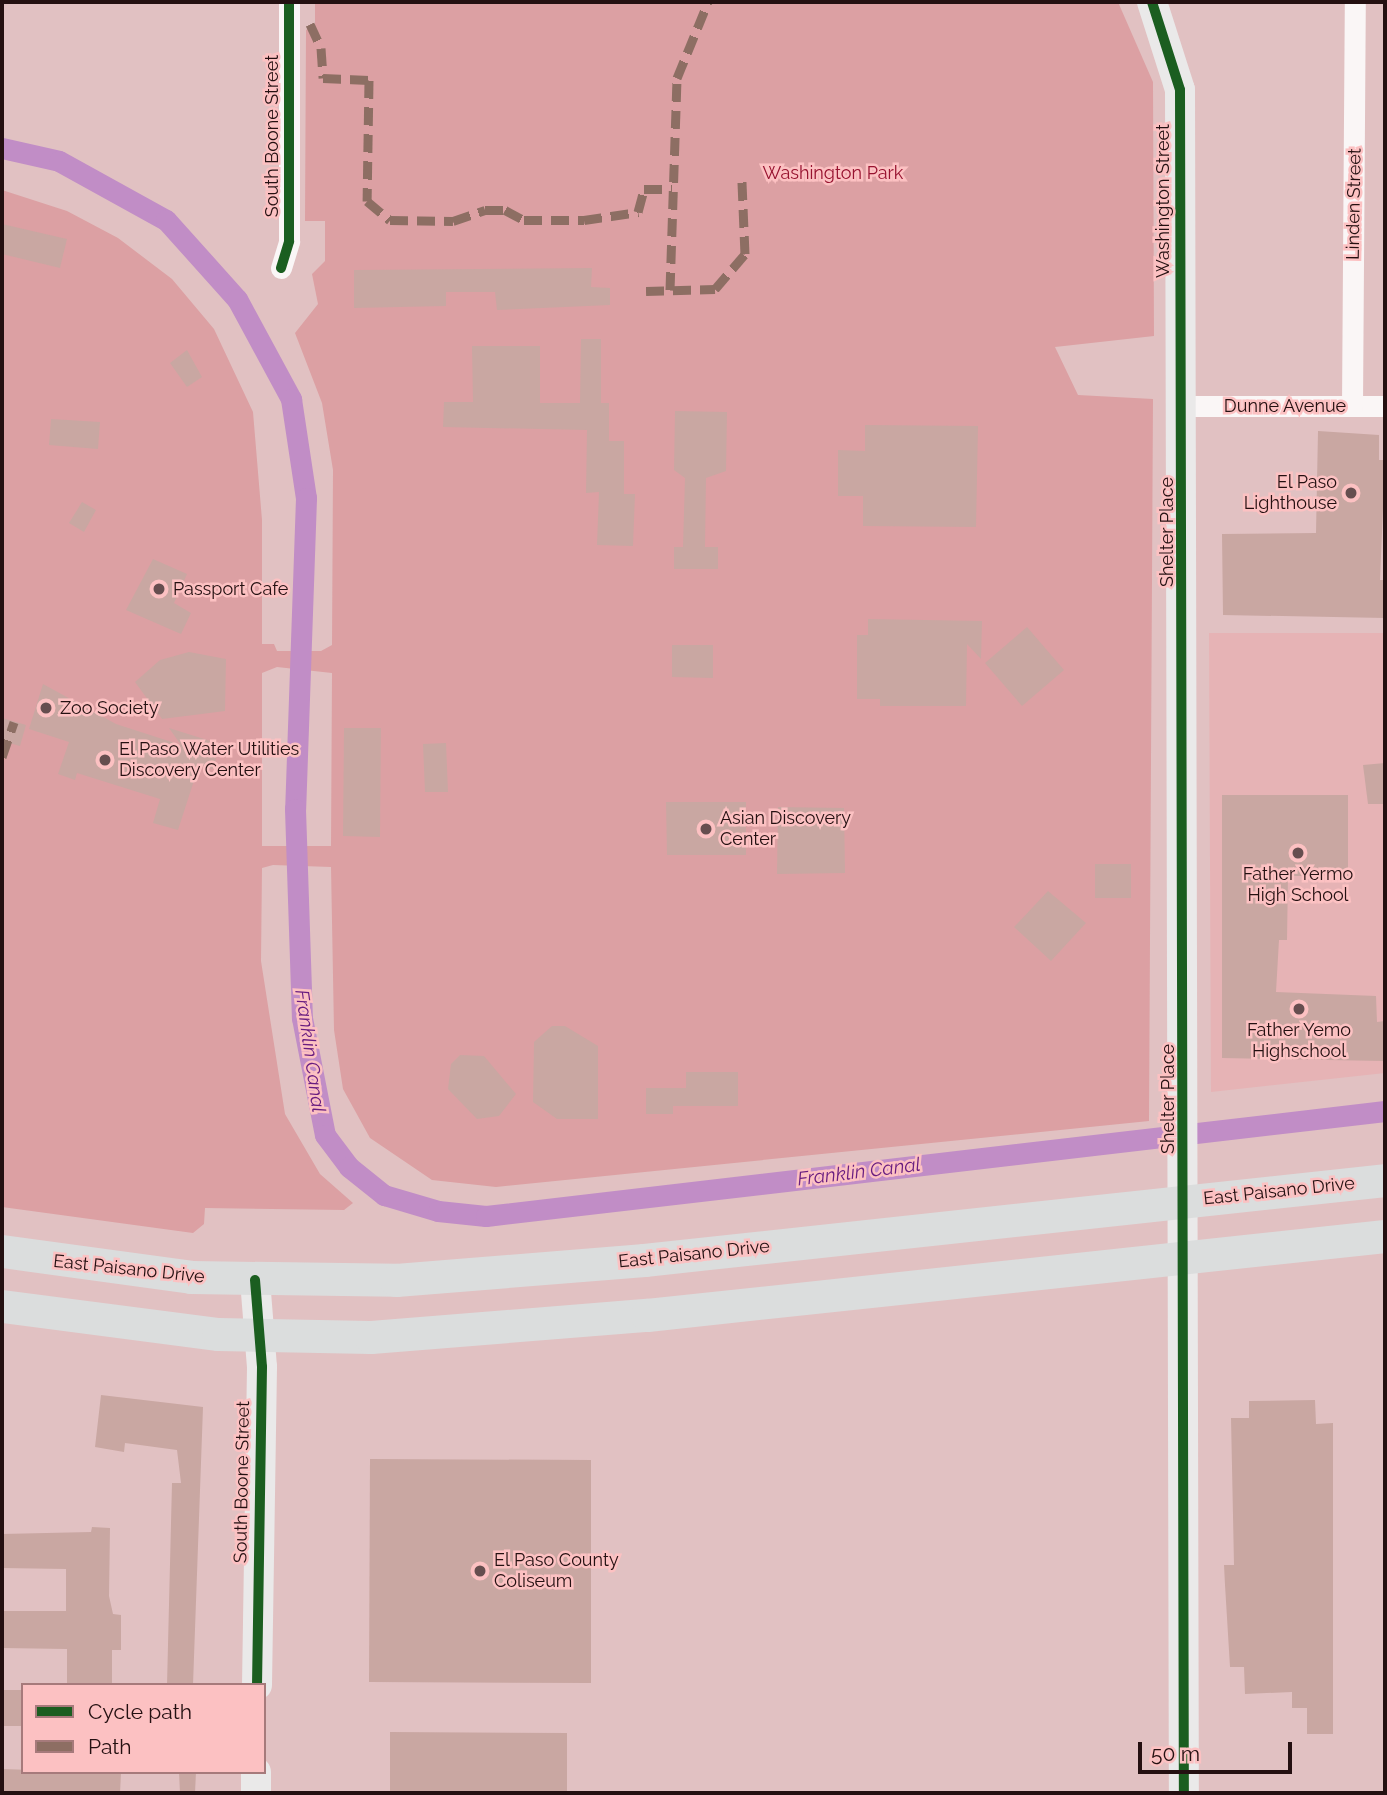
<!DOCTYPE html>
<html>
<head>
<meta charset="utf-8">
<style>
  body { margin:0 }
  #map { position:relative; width:1387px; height:1795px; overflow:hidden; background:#e1c1c2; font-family:Raleway,sans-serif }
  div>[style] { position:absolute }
  .built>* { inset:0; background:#e6b3b5 }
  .green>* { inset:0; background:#dca0a3 }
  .canal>* { height:21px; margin:-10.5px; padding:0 10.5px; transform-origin:10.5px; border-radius:10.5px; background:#c18dc6 }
  .building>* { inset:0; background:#c9a7a2 }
  .street>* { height:21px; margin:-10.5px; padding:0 10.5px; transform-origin:10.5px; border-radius:10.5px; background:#faf6f6 }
  .secondary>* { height:30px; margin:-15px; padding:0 15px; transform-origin:15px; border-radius:15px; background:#eae9e9 }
  .primary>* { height:33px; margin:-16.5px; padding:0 16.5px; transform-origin:16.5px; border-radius:16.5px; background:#dbdddd }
  .quiet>* { height:9px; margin-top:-4.5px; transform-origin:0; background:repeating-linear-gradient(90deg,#8d6e63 0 18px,transparent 0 27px) }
  .cycleway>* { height:10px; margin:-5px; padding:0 5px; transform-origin:5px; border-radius:5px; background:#1b5e20 }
  .dots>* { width:19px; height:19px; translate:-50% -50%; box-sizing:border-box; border:4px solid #fcc1c2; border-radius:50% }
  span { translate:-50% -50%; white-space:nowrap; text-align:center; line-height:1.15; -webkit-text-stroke:5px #fcc1c2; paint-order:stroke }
  .street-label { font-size:18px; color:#241011 }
  .park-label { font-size:18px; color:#97122f }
  .poi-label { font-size:18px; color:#241011 }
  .right { translate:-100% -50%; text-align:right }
  .left { translate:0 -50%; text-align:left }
  .water-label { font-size:19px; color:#691d80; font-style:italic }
  .frame { position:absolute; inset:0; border:4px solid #241011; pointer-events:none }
  .legend { position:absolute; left:21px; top:1683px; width:245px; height:91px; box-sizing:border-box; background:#fcc1c2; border:2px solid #a67a7b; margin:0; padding:9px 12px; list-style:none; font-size:21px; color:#241011 }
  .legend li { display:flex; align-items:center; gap:14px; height:35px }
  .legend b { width:35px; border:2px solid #a67a7b }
  .scale { position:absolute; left:1138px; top:1742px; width:154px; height:32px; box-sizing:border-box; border:4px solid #241011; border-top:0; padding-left:9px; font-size:21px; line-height:24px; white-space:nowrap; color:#241011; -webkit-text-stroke:5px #fcc1c2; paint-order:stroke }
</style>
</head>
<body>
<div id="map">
  <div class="built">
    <div style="clip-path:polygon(1209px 633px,1385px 633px,1385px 1073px,1211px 1092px)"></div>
  </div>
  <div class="green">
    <div style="clip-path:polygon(evenodd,315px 2px,1118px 2px,1153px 82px,1154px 336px,1055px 347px,1078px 395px,1153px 399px,1149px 1121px,496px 1187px,432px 1180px,370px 1138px,343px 1089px,334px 1030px,331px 867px,273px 865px,262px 868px,261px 961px,285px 1114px,320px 1174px,353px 1203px,344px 1210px,205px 1208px,204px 1224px,193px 1233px,2px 1207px,2px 190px,67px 211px,118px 238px,172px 279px,214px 329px,253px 412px,262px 520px,262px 644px,274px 644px,277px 651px,321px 651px,332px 645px,333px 470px,322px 403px,295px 333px,318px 304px,312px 274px,325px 261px,325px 221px,305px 221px,306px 30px,315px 24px,315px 2px,277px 667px,332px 673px,331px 846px,262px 846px,262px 673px,277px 667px)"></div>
  </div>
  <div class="canal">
    <div style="left:2px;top:148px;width:58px;rotate:12.8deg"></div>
    <div style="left:59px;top:161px;width:122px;rotate:28.9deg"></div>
    <div style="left:166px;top:220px;width:106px;rotate:48.1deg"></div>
    <div style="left:237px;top:299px;width:114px;rotate:61.6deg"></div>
    <div style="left:291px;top:399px;width:100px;rotate:81.4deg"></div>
    <div style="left:306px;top:498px;width:311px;rotate:92deg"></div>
    <div style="left:295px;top:809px;width:209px;rotate:88.1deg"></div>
    <div style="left:302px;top:1018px;width:119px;rotate:78.9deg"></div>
    <div style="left:325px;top:1135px;width:40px;rotate:53deg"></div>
    <div style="left:349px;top:1167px;width:45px;rotate:38.7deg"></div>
    <div style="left:384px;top:1195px;width:56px;rotate:16.5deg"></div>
    <div style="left:438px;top:1211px;width:48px;rotate:5.9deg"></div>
    <div style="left:486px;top:1216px;width:905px;rotate:-6.66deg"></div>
  </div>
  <div class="building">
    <div style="clip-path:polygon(2px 224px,67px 239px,60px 268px,2px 254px)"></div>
    <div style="clip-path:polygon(592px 268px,591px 287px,610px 288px,610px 305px,497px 310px,495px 292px,446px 292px,446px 306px,354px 308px,354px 270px)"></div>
    <div style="clip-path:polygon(581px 339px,601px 339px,601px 403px,609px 403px,609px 441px,624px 441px,624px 494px,635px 494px,633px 546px,597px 545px,599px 492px,586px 493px,587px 430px,443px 427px,444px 402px,473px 402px,472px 346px,540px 346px,540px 403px,580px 403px)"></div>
    <div style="clip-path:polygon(187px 350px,202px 377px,187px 387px,170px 363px)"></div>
    <div style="clip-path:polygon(675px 411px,727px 412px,726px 471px,706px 478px,705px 547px,718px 547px,718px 569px,674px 569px,674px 547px,683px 547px,685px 478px,674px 470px)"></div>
    <div style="clip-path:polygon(51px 419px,100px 422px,98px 449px,49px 445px)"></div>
    <div style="clip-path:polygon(865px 425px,978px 426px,976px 527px,863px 526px,863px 496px,838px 496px,838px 450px,865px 451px)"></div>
    <div style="clip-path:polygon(1318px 431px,1379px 435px,1379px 460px,1385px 460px,1380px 580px,1385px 580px,1385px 618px,1223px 615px,1222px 534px,1316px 533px)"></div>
    <div style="clip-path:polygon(82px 502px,96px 510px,84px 532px,69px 523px)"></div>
    <div style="clip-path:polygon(153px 559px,187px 574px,174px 603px,191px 613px,181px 634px,126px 610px)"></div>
    <div style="clip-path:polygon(868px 619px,982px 621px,981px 659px,967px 644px,966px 706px,880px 706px,880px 699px,857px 699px,857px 635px,868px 635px)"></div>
    <div style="clip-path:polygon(1027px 627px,1064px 670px,1022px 706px,985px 663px)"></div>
    <div style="clip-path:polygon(672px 645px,713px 645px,713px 678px,672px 677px)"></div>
    <div style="clip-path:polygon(189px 652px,226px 659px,225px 711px,162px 719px,135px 682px,160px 660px)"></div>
    <div style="clip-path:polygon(43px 684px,116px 724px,181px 745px,169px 728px,220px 744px,213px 769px,199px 765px,178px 830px,153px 823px,160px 799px,77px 773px,75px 780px,58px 774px,69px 742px,29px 729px)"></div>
    <div style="clip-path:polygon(2px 718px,26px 725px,20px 746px,2px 741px)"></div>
    <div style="clip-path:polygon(344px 728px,381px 728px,380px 837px,343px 836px)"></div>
    <div style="clip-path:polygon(446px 743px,448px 792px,425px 792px,423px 744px)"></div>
    <div style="clip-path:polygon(1385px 763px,1385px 804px,1368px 804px,1363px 765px)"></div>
    <div style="clip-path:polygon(1222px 795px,1348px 795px,1348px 876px,1288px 876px,1287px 940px,1279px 940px,1276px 992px,1376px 996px,1377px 1022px,1385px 1021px,1385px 1061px,1222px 1058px)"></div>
    <div style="clip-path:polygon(666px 802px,746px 802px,746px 855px,667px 855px)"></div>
    <div style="clip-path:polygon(778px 807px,844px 808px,845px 873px,777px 874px)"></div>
    <div style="clip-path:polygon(1095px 864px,1131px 864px,1131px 898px,1095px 898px)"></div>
    <div style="clip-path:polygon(1048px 891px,1086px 923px,1051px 961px,1014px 927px)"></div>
    <div style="clip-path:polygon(552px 1026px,565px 1026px,598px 1046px,598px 1119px,557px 1119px,533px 1102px,534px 1042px)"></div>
    <div style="clip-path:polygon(460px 1055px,484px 1056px,516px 1094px,499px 1116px,477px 1119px,448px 1089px,451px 1064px)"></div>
    <div style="clip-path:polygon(686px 1072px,738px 1072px,738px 1106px,673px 1106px,673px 1114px,646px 1114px,646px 1088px,686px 1088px)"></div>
    <div style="clip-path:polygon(101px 1395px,203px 1407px,193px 1685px,167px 1685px,172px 1483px,181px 1483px,177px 1450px,125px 1443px,124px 1452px,95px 1447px)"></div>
    <div style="clip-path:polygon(1315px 1400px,1316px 1424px,1333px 1423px,1333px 1734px,1307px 1734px,1307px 1708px,1292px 1708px,1292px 1692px,1245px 1694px,1244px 1667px,1230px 1667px,1225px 1585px,1224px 1565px,1234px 1565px,1231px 1418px,1249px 1418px,1249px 1401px)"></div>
    <div style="clip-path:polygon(370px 1459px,591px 1460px,591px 1683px,369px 1682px)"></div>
    <div style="clip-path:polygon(92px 1527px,110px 1528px,109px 1596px,113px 1614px,121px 1615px,121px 1650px,112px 1650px,112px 1685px,67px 1685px,67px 1649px,2px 1648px,2px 1611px,66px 1611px,66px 1569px,2px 1568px,2px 1534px,91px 1532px)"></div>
    <div style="clip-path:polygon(2px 1690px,23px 1690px,23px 1726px,2px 1726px)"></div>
    <div style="clip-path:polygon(390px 1732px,567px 1733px,567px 1793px,390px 1793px)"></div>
    <div style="clip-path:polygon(2px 1769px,121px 1773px,120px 1793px,2px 1793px)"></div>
    <div style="clip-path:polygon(179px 1772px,196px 1772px,195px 1793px,180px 1793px)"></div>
  </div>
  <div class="street">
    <div style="left:281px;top:268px;width:28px;rotate:-73deg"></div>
    <div style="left:289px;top:241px;width:239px;rotate:-90deg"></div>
    <div style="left:1184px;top:406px;width:201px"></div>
    <div style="left:1352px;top:406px;width:404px;rotate:-89.6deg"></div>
  </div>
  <div class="secondary">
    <div style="left:1152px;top:2px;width:92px;rotate:72.3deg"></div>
    <div style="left:1180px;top:90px;width:1703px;rotate:89.87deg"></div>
    <div style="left:255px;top:1280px;width:87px;rotate:85.4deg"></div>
    <div style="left:262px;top:1367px;width:318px;rotate:90.9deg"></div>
    <div style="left:256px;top:1793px;width:21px;rotate:-90deg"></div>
  </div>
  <div class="primary">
    <div style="left:2px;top:1251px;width:191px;rotate:7.8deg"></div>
    <div style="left:191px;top:1277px;width:205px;rotate:0.8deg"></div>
    <div style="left:396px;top:1280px;width:249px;rotate:-4.6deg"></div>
    <div style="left:644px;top:1260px;width:745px;rotate:-6.16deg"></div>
    <div style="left:2px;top:1306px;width:218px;rotate:7.4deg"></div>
    <div style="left:218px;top:1334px;width:153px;rotate:1.1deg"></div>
    <div style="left:371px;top:1337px;width:277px;rotate:-4.6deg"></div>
    <div style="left:647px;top:1315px;width:742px;rotate:-6.11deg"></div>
  </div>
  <div class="quiet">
    <div style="left:310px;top:24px;width:26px;rotate:65deg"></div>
    <div style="left:321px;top:48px;width:30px;rotate:86deg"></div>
    <div style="left:323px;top:78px;width:46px;rotate:2.5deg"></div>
    <div style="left:369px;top:80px;width:121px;rotate:90.9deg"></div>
    <div style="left:367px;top:201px;width:30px;rotate:40deg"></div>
    <div style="left:390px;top:220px;width:63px;rotate:0.9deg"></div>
    <div style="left:453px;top:221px;width:34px;rotate:-19deg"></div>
    <div style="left:485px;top:210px;width:20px"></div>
    <div style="left:505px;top:210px;width:21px;rotate:28deg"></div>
    <div style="left:524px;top:220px;width:60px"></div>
    <div style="left:584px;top:220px;width:55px;rotate:-8.4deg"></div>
    <div style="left:638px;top:212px;width:24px;rotate:-75deg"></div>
    <div style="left:644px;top:189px;width:28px"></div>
    <div style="left:670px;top:290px;width:212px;rotate:-88.1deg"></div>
    <div style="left:677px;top:78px;width:82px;rotate:-67.8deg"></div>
    <div style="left:646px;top:291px;width:69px;rotate:-1.7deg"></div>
    <div style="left:715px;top:289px;width:46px;rotate:-49.4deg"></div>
    <div style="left:745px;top:254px;width:73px;rotate:-92.4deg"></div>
    <div style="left:2px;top:757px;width:37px;rotate:-71deg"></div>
  </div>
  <div class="cycleway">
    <div style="left:1152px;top:2px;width:92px;rotate:72.3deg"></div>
    <div style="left:1180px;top:90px;width:1703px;rotate:89.87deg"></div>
    <div style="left:281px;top:268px;width:28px;rotate:-73deg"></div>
    <div style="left:289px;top:241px;width:239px;rotate:-90deg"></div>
    <div style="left:255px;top:1280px;width:87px;rotate:85.4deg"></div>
    <div style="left:262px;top:1367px;width:318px;rotate:90.9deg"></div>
  </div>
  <div class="dots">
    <div style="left:1351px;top:493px;background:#664e4f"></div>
    <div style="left:159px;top:589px;background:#664e4f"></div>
    <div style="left:46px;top:708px;background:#664e4f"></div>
    <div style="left:105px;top:760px;background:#664e4f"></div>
    <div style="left:706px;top:829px;background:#664e4f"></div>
    <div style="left:1298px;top:853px;background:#664e4f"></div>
    <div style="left:1299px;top:1009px;background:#664e4f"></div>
    <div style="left:480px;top:1571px;background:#664e4f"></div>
  </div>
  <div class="street-label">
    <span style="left:272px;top:136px;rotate:-90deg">South Boone Street</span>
    <span style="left:1163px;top:201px;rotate:-90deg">Washington Street</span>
    <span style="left:1354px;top:204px;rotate:-89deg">Linden Street</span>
    <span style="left:1285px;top:406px">Dunne Avenue</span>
    <span style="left:1167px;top:532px;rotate:-90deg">Shelter Place</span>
    <span style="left:1168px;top:1099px;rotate:-90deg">Shelter Place</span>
    <span style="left:1279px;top:1191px;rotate:-6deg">East Paisano Drive</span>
    <span style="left:694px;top:1254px;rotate:-6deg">East Paisano Drive</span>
    <span style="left:129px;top:1269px;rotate:6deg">East Paisano Drive</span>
    <span style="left:242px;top:1482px;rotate:-89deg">South Boone Street</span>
  </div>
  <div class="park-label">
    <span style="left:833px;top:173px">Washington Park</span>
  </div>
  <div class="poi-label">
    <span class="right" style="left:1337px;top:493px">El Paso<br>Lighthouse</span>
    <span class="left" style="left:173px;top:589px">Passport Cafe</span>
    <span class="left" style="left:60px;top:708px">Zoo Society</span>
    <span class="left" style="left:119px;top:760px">El Paso Water Utilities<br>Discovery Center</span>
    <span class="left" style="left:720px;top:829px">Asian Discovery<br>Center</span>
    <span style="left:1298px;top:885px">Father Yermo<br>High School</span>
    <span style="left:1299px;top:1041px">Father Yemo<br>Highschool</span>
    <span class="left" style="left:494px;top:1571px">El Paso County<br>Coliseum</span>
  </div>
  <div class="water-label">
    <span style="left:310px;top:1051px;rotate:82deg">Franklin Canal</span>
    <span style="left:859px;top:1172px;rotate:-7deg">Franklin Canal</span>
  </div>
  <div class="frame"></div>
  <ul class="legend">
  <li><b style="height:9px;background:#1b5e20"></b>Cycle path</li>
  <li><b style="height:9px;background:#8d6e63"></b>Path</li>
  </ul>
  <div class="scale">50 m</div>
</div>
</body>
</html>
